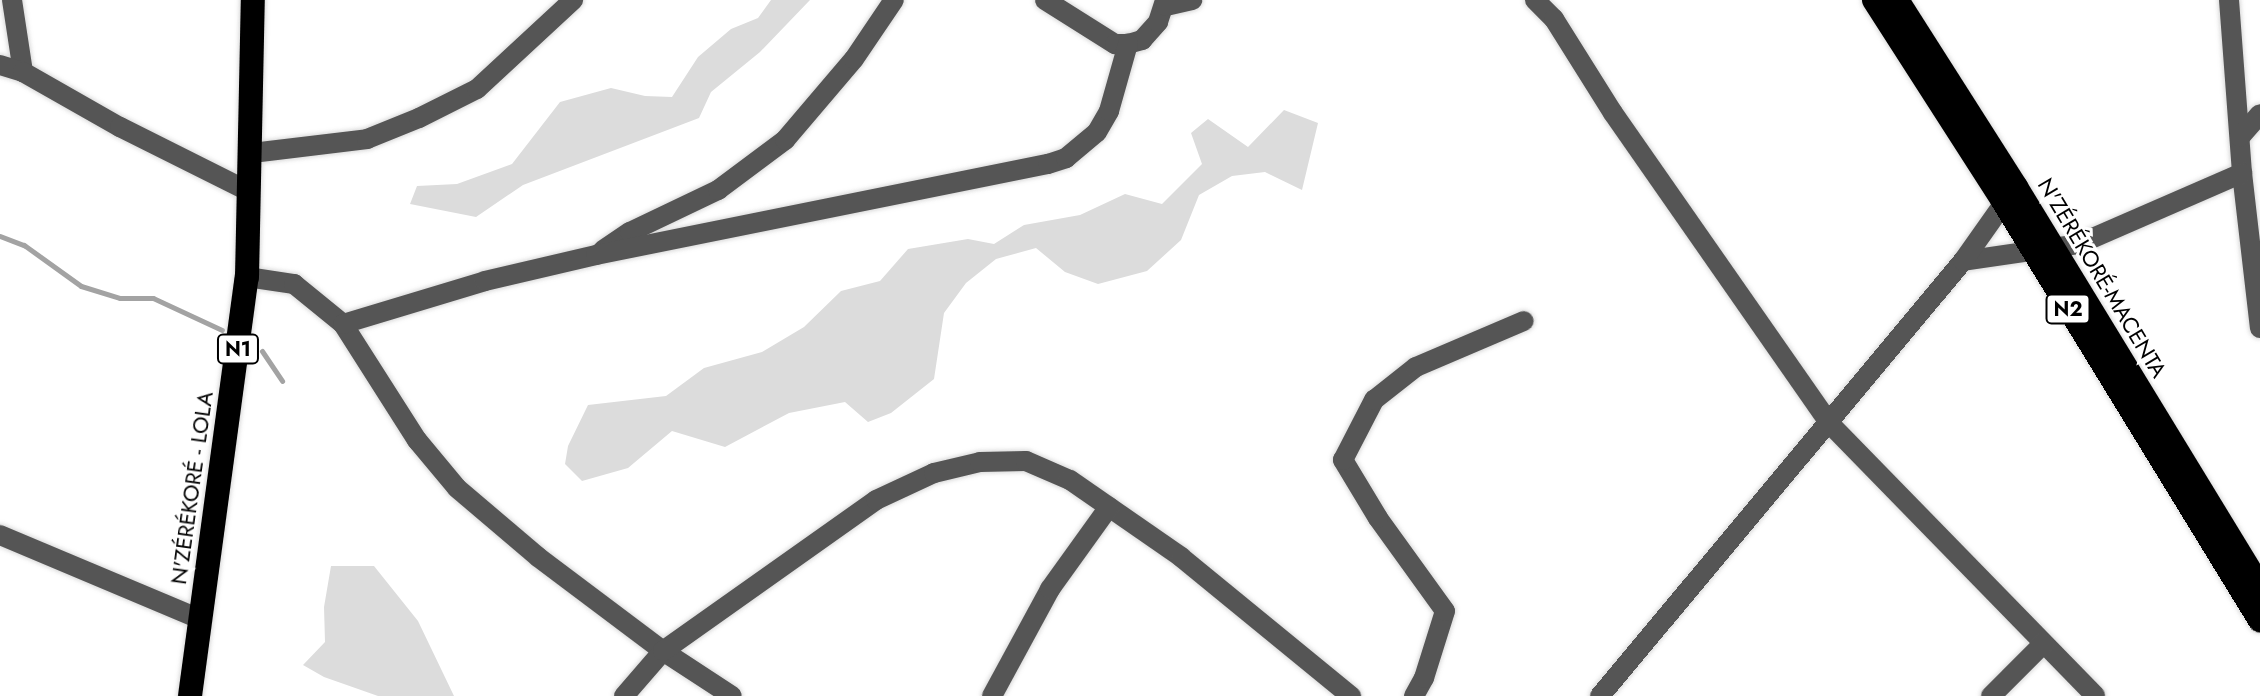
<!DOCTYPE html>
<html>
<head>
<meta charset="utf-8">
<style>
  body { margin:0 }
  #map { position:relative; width:2260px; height:696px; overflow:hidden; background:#fff; font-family:Jost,sans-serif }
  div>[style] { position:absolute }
  .green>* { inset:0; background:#dcdcdc }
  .stream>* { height:5px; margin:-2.5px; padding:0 2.5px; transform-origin:2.5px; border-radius:2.5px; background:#a3a3a3 }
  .roads { filter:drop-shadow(0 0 2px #dbdbdb) drop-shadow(0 0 2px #dbdbdb) }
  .minor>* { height:20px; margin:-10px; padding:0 10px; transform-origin:10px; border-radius:10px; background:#555 }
  .highway>* { height:24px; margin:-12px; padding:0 12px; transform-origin:12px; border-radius:12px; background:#000 }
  span { translate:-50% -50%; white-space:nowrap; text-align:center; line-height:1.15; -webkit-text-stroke:6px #fff; paint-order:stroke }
  .shield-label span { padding:2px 6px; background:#fff; border:2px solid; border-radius:6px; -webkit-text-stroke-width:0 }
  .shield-label { font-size:20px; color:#000; font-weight:700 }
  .street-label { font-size:22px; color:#000 }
</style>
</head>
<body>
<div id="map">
  <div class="green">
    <div style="clip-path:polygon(771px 0,810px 0,760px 52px,711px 92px,699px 118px,523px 185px,476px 217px,410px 204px,417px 186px,457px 184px,512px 164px,560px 102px,611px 88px,645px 96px,672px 97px,698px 57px,731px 29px,758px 18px)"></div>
    <div style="clip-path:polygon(1284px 110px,1318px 123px,1302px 190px,1265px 172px,1232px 176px,1199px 195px,1181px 240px,1147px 271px,1098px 284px,1065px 272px,1036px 248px,996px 259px,966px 283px,944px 313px,934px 379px,891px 413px,868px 422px,845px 402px,789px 413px,725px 447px,672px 431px,628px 468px,582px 481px,565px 464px,568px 446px,588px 405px,666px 396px,704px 368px,762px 352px,804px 327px,841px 291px,880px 281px,908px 249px,968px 239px,994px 244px,1024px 225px,1080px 215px,1125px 194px,1162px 204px,1202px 164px,1191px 133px,1208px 119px,1248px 147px)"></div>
    <div style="clip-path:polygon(331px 566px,374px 566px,418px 621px,454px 696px,378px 696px,324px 677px,303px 665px,325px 642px,324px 607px)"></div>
  </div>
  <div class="stream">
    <div style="left:0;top:236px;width:26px;rotate:21deg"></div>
    <div style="left:24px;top:245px;width:70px;rotate:35.7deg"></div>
    <div style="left:81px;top:286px;width:41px;rotate:17.1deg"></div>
    <div style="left:120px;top:298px;width:33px"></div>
    <div style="left:153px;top:298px;width:76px;rotate:24.9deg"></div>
    <div style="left:262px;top:351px;width:36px;rotate:56deg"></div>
  </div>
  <div class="roads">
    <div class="minor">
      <div style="left:12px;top:0;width:73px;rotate:81.3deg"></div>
      <div style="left:1045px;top:0;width:83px;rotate:32.2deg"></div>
      <div style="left:1115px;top:44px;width:13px"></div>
      <div style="left:1128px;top:44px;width:15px;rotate:-16deg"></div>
      <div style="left:1142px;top:40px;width:24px;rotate:-48deg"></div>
      <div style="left:1158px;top:22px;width:23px;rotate:-72deg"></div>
      <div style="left:1535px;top:0;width:27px;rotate:45deg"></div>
      <div style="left:1554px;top:19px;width:111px;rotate:57.9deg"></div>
      <div style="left:1613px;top:113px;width:378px;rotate:55.1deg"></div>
      <div style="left:1829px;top:423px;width:381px;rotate:45.7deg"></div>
      <div style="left:2229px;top:0;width:173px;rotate:85.7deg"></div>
      <div style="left:2242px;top:173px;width:156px;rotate:83.4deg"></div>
      <div style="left:1166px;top:6px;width:27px;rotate:-13deg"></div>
      <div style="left:0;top:65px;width:24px;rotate:17deg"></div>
      <div style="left:23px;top:72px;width:112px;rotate:29.6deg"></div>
      <div style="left:120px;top:127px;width:145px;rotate:26.6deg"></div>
      <div style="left:2240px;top:137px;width:30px;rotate:-49deg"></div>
      <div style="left:252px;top:153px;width:116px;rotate:-6.9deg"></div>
      <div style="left:367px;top:139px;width:56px;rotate:-22deg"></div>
      <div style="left:419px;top:118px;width:65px;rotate:-26.6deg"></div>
      <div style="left:477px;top:89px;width:131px;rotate:-42.8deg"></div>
      <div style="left:603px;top:250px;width:32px;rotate:-34deg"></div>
      <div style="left:630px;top:232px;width:98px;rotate:-25.5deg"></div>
      <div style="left:718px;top:190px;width:84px;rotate:-36.7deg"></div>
      <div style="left:785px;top:140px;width:106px;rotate:-49.6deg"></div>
      <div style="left:854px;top:59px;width:71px;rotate:-55.9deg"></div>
      <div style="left:1963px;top:261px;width:117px;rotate:-8.3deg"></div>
      <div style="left:2079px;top:244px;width:178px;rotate:-23.5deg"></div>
      <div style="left:247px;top:277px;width:48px;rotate:8.5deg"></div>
      <div style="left:294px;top:284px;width:63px;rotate:39.2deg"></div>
      <div style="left:343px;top:324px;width:138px;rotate:57.5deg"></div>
      <div style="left:417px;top:440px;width:62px;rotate:50.2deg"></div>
      <div style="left:457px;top:488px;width:106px;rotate:40.4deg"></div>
      <div style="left:538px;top:557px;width:156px;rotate:36.9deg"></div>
      <div style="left:663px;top:651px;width:82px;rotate:33.1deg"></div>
      <div style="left:343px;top:324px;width:148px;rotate:-16.8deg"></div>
      <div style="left:485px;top:281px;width:114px;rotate:-13.2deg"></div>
      <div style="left:596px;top:255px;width:461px;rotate:-11.4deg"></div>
      <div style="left:1048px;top:164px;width:19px;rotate:-18deg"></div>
      <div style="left:1066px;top:158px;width:40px;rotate:-40deg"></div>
      <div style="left:1097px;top:132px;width:24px;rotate:-60deg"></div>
      <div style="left:1109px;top:111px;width:70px;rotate:-74.2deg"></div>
      <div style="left:0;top:535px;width:217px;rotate:22.8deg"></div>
      <div style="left:624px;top:696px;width:60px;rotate:-49.1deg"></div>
      <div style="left:663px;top:651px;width:261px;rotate:-35.3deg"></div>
      <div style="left:876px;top:500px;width:64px;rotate:-25deg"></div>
      <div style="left:934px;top:473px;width:47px;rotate:-13.4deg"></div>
      <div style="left:980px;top:462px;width:46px;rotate:-1.2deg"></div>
      <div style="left:1026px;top:461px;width:48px;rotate:23.4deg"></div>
      <div style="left:1070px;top:480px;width:135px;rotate:34.7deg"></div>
      <div style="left:1181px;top:557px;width:220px;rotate:39.3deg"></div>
      <div style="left:992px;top:696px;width:122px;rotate:-61.5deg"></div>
      <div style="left:1050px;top:589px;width:101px;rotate:-54.3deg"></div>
      <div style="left:1414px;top:696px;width:21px;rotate:-61deg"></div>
      <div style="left:1424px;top:678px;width:70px;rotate:-72.6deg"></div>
      <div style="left:1445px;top:611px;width:115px;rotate:-125.8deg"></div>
      <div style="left:1378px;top:518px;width:68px;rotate:-121.1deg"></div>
      <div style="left:1343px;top:460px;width:68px;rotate:-62.7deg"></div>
      <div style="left:1374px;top:400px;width:53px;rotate:-38.2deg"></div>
      <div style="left:1416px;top:367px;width:117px;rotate:-23.1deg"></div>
      <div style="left:1600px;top:696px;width:567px;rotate:-50.16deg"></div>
      <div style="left:1963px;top:261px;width:83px;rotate:-54.8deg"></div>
      <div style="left:1991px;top:696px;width:74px;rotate:-45deg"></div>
    </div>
    <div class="highway">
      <div style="left:1874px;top:0;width:239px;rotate:57.3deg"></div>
      <div style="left:2003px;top:201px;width:492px;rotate:58.5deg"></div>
      <div style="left:1897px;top:0;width:222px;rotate:57.5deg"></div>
      <div style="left:2016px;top:187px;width:468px;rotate:58.6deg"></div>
      <div style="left:190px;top:696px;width:423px;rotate:-82.3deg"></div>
      <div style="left:247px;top:277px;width:277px;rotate:-88.8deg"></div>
    </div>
  </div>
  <div class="shield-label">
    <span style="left:2068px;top:309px">N2</span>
    <span style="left:238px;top:349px">N1</span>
  </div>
  <div class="street-label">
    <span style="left:2102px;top:278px;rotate:59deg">N'ZÉRÉKORÉ-MACENTA</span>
    <span style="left:192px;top:488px;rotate:-82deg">N'ZÉRÉKORÉ - LOLA</span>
  </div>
</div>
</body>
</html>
